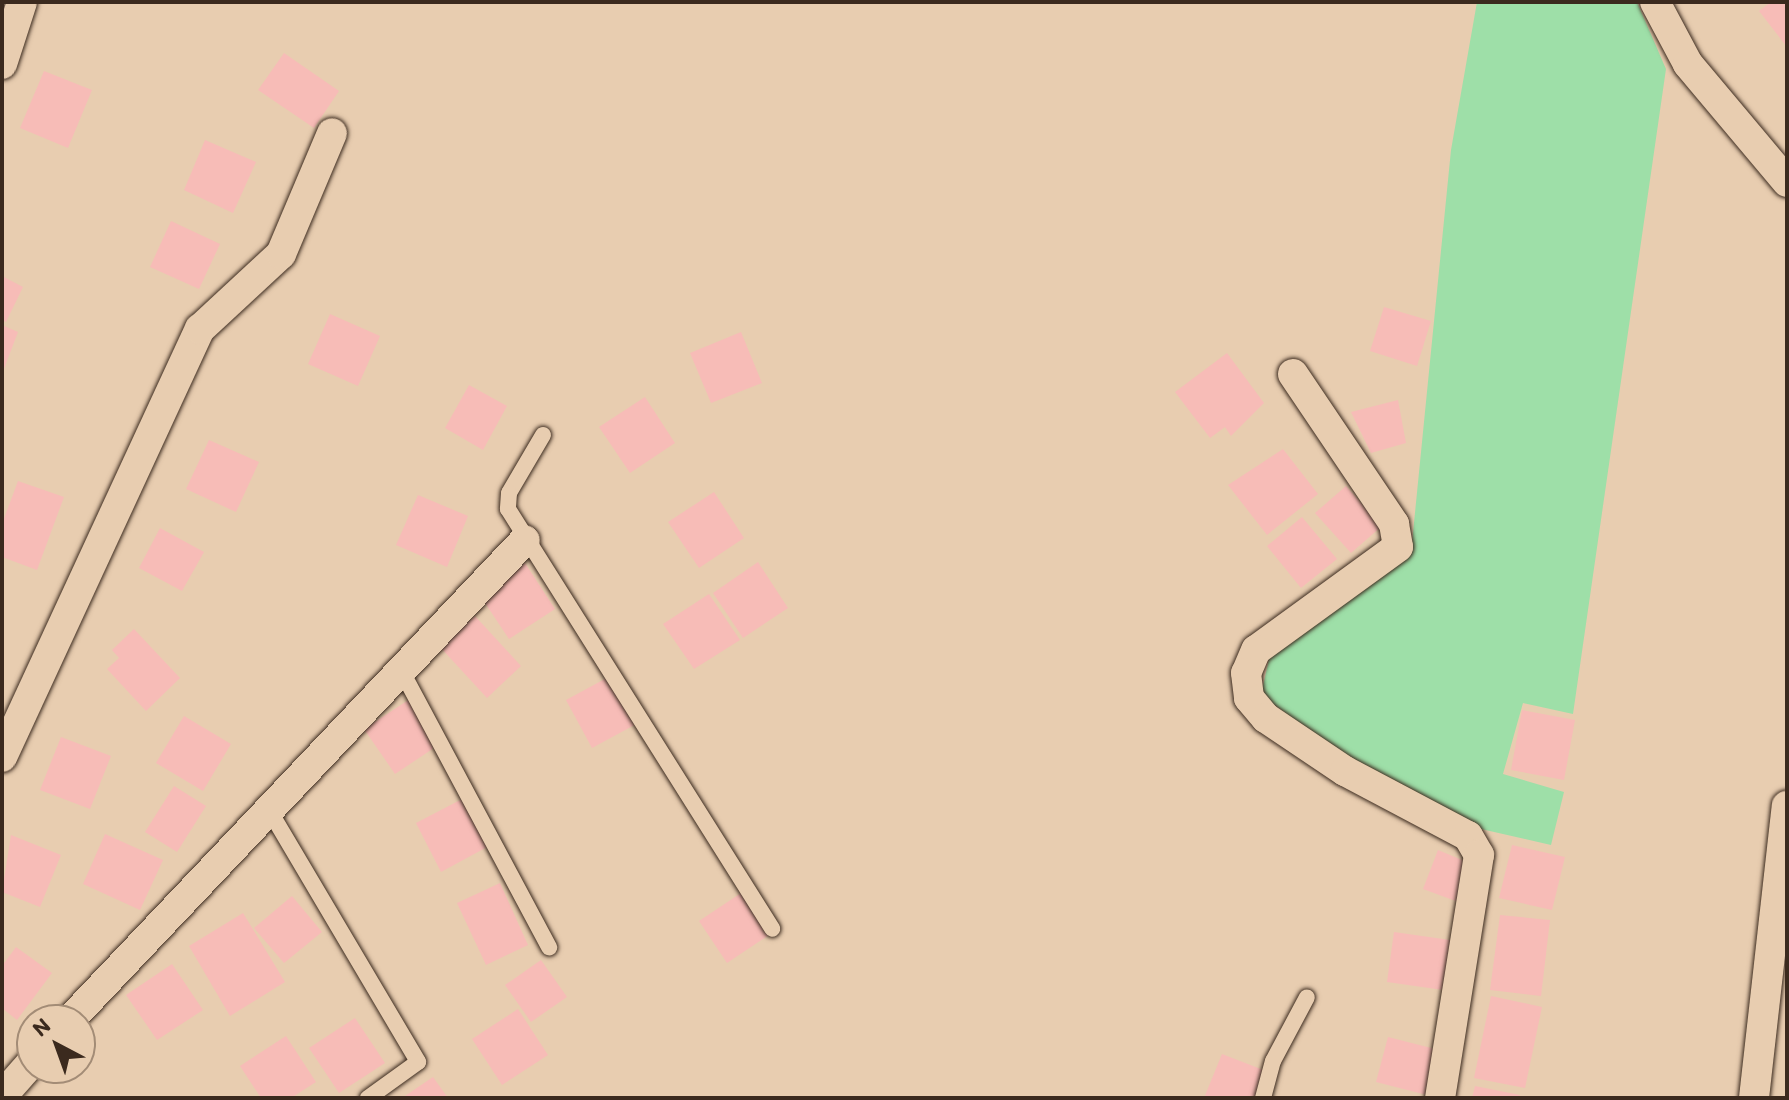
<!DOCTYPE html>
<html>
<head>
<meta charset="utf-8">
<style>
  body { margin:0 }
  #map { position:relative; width:1789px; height:1100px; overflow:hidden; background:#e8cdb0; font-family:Itim,sans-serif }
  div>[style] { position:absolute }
  .green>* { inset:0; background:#9edfa8 }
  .building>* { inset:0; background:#f7bcb7 }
  .roads { filter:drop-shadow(0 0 2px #3b2a1e) drop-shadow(0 0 2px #3b2a1e) }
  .service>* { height:16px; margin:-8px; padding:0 8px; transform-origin:8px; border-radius:8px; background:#e8cdb0 }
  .minor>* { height:30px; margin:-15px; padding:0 15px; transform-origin:15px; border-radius:15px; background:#e8cdb0 }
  span { translate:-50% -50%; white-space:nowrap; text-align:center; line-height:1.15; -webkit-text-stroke:6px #e8cdb0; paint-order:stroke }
  .frame { position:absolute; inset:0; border:4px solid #3b2a1e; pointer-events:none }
  .north { position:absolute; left:16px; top:1004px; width:80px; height:80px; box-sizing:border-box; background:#e8cdb0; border:2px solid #a38c76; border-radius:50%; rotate:319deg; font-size:22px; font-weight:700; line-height:32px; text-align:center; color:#3b2a1e }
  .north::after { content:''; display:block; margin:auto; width:28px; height:36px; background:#3b2a1e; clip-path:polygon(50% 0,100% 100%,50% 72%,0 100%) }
</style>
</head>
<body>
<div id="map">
  <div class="green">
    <div style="clip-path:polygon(1477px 2px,1637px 2px,1666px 69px,1573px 714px,1523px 703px,1503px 774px,1564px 792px,1551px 845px,1481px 829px,1344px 756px,1261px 695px,1269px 659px,1411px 553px,1451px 150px)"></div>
  </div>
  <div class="building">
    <div style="clip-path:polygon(1771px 2px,1787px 2px,1787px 47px,1759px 11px)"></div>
    <div style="clip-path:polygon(284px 53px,339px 91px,314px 128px,258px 90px)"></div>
    <div style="clip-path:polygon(44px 71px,92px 90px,68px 148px,20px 128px)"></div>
    <div style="clip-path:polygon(205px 140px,256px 162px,233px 213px,184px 190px)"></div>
    <div style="clip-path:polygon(171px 221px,220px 244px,199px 289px,150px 267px)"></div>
    <div style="clip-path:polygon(2px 276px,23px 287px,6px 322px,2px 320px)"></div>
    <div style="clip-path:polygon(1384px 307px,1431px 321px,1417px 366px,1370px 351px)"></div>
    <div style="clip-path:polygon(330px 314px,380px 336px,358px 386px,308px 364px)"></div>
    <div style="clip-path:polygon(2px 325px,18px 332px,2px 374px)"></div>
    <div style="clip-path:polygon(741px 332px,762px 383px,711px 403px,690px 353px)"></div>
    <div style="clip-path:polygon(1227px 353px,1264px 403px,1231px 436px,1225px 427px,1210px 438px,1175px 392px)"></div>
    <div style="clip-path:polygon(469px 385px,507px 406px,483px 450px,445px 428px)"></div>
    <div style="clip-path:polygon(645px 397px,675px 443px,630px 473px,599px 427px)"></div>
    <div style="clip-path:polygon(1398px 400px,1406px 443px,1371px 453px,1351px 412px)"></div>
    <div style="clip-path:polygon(209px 440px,259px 462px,236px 512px,186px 489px)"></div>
    <div style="clip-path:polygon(1283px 449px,1318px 494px,1267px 535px,1228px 485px)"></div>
    <div style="clip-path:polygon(18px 481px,64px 497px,37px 570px,2px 557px,2px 524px)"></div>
    <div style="clip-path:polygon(1346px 486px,1382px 526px,1351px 553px,1315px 513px)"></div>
    <div style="clip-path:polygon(714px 492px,744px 538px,699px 568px,668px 522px)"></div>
    <div style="clip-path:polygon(418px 495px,468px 516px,447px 567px,396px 545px)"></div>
    <div style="clip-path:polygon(1302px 517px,1337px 559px,1301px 588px,1267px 546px)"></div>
    <div style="clip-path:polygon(160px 528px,204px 552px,182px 591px,139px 568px)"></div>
    <div style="clip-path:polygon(758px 562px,788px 608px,743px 638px,713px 593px)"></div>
    <div style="clip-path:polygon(525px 563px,555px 609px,509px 639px,479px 594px)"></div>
    <div style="clip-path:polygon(709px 594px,740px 640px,694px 669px,663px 624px)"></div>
    <div style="clip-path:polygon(475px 616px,521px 666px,487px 698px,440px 647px)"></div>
    <div style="clip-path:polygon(134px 629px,180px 678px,146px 711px,107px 669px,119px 658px,112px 650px)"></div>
    <div style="clip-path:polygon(614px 674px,640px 722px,592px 748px,566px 700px)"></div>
    <div style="clip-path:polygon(410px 699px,440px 744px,395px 774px,364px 729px)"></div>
    <div style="clip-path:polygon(1522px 710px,1575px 720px,1564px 780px,1511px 770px)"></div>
    <div style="clip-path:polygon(184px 716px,231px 744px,203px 791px,156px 763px)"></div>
    <div style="clip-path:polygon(61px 737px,111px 756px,90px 809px,40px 790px)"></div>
    <div style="clip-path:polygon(174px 786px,206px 806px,177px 852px,145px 832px)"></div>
    <div style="clip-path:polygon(464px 798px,489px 846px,441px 872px,416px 823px)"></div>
    <div style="clip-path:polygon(105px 834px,163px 860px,140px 910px,83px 884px)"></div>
    <div style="clip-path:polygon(11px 835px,61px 855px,40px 907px,2px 892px)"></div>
    <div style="clip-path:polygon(1512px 845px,1565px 857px,1552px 910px,1499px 898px)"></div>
    <div style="clip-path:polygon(1438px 850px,1474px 865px,1461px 903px,1423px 889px)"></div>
    <div style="clip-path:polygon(500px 883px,528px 945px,486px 965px,457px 903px)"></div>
    <div style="clip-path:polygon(744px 891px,772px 933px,727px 963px,699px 921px)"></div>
    <div style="clip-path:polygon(292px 896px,322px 932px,284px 963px,254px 928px)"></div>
    <div style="clip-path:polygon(243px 913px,285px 982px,230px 1016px,189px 946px)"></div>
    <div style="clip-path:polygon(1500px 915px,1550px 920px,1541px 996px,1490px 990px)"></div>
    <div style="clip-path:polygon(1394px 932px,1457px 941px,1450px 991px,1387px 982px)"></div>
    <div style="clip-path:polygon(16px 947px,52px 973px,17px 1020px,2px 1008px,2px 966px)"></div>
    <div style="clip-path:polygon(541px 960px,567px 997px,531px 1022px,505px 985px)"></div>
    <div style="clip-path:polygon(172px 964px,203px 1010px,157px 1040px,126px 995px)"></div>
    <div style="clip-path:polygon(1491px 996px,1542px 1007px,1525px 1088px,1474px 1078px)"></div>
    <div style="clip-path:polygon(518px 1009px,548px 1055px,502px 1085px,472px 1039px)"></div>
    <div style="clip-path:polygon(355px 1018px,385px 1063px,339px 1093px,309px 1048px)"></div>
    <div style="clip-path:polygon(286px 1036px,316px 1082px,291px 1098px,261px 1098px,240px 1066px)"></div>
    <div style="clip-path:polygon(1388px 1037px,1439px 1050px,1427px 1095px,1376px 1082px)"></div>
    <div style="clip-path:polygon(1222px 1054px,1266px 1071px,1255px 1098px,1204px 1098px)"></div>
    <div style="clip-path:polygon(433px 1077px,448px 1098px,402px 1098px)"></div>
    <div style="clip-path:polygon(1475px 1086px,1520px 1095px,1519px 1098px,1472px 1098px)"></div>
  </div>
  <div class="roads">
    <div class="service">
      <div style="left:543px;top:435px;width:67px;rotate:120.4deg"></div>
      <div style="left:509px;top:493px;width:16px;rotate:94deg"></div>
      <div style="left:508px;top:509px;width:496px;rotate:57.8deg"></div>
      <div style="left:399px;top:666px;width:319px;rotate:61.9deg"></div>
      <div style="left:268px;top:808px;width:295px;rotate:59.4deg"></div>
      <div style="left:418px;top:1062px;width:62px;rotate:144.2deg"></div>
      <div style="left:1263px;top:1098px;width:38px;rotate:-75deg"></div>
      <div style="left:1273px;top:1061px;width:72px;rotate:-62deg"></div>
    </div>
    <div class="minor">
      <div style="left:1655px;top:2px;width:70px;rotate:62deg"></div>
      <div style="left:1688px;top:64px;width:154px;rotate:50deg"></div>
      <div style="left:2px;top:64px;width:65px;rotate:-72.1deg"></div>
      <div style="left:1293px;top:374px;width:181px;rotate:56deg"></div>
      <div style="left:1394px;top:524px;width:23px;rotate:80deg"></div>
      <div style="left:1398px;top:547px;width:175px;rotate:144deg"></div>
      <div style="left:1256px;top:650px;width:25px;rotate:113deg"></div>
      <div style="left:1246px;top:673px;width:25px;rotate:83deg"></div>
      <div style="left:1249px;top:698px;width:26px;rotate:50deg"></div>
      <div style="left:1266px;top:718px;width:95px;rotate:33.9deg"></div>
      <div style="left:1345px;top:771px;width:139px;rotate:27.9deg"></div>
      <div style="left:1468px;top:836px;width:22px;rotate:60deg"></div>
      <div style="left:1479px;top:855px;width:246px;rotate:99.1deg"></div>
      <div style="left:2px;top:757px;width:472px;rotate:-65.2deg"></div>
      <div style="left:200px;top:329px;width:110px;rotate:-42.8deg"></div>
      <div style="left:281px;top:254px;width:131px;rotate:-67.1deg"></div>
      <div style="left:70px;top:1020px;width:661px;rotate:-46.53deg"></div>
      <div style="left:2px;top:1096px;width:45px;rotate:-48.6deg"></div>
      <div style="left:1754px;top:1098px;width:294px;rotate:-83.6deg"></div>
    </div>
  </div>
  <div class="frame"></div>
  <div class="north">N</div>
</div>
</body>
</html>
